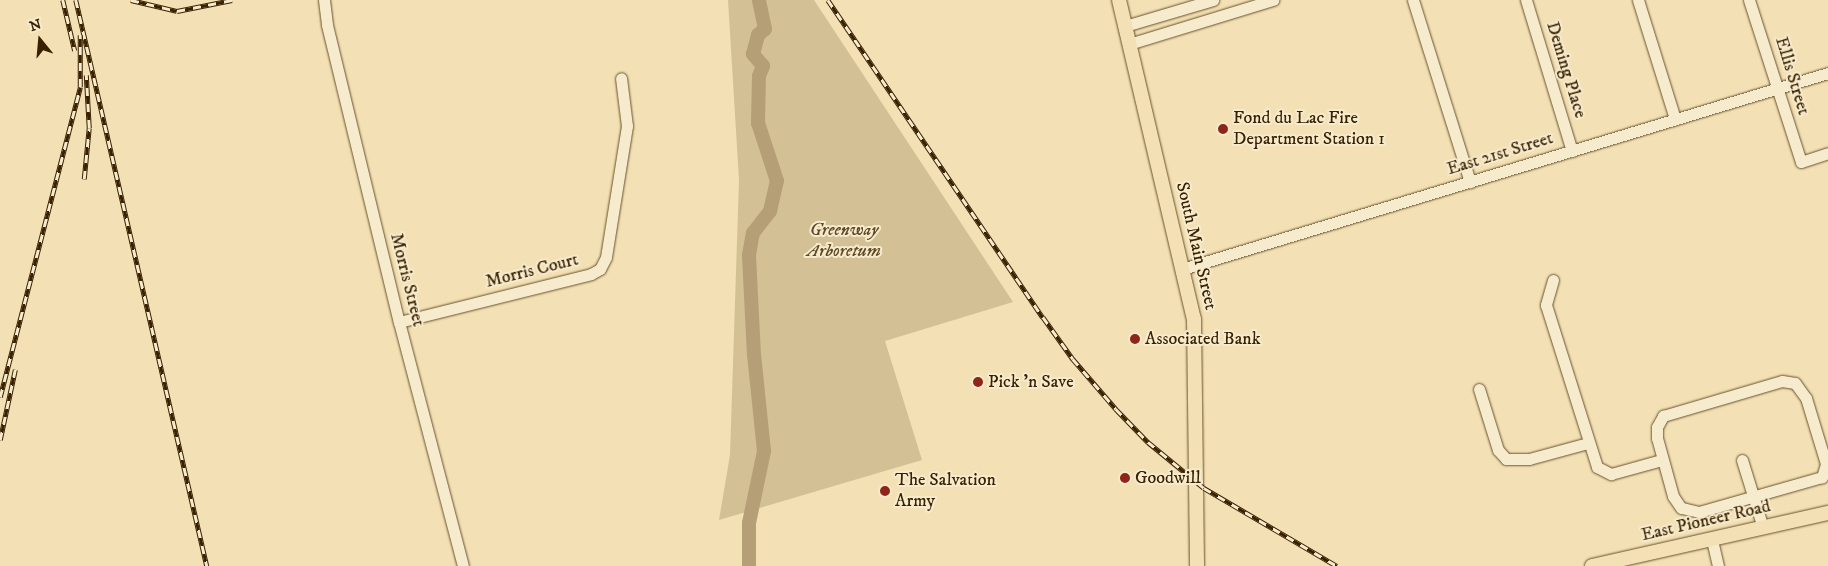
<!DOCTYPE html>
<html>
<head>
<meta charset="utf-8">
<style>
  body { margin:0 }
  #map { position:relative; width:1828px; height:566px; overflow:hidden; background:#f3e0b4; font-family:"IM FELL DW Pica",serif }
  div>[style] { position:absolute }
  .green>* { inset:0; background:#d3c095 }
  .river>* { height:14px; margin:-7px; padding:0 7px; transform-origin:7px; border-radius:7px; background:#b49f77 }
  .roads { filter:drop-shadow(0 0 1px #68512d) drop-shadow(0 0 1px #68512d) }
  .minor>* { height:11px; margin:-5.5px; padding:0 5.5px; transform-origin:5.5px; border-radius:5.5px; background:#f7ebce }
  .major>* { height:14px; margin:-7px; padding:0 7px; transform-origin:7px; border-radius:7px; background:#f3e0b4 }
  .rail>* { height:4.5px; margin-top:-2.25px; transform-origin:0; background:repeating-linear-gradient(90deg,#f7ebce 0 8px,#392100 0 16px); box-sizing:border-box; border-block:1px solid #392100 }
  .dots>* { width:14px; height:14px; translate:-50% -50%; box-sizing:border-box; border:2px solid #f7ebce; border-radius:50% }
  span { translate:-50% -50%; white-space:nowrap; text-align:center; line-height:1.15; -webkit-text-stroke:4px #f7ebce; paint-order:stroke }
  .street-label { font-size:18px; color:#392100 }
  .poi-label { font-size:18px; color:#392100 }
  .left { translate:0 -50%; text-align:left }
  .park-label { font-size:18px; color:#604925; font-style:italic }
  .north { position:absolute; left:15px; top:15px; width:50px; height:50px; -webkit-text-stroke:4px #f7ebce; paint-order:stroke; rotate:343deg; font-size:14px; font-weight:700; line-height:20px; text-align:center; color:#392100 }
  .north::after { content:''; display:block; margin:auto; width:18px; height:22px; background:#392100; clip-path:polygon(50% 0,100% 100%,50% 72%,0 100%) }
</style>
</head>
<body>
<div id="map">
  <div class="green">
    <div style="clip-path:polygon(728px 0,814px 0,1013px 302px,885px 341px,922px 460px,719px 520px,730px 455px,739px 180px)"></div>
  </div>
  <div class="river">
    <div style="left:749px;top:566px;width:43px;rotate:-90deg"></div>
    <div style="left:749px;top:523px;width:74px;rotate:-78.2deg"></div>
    <div style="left:764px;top:451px;width:97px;rotate:-95.9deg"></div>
    <div style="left:754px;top:355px;width:100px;rotate:-92.9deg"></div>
    <div style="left:749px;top:255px;width:22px;rotate:-80deg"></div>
    <div style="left:753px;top:233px;width:28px;rotate:-52deg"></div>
    <div style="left:770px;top:211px;width:31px;rotate:-77deg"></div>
    <div style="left:777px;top:181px;width:61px;rotate:-108.1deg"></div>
    <div style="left:758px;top:123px;width:47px;rotate:-88.8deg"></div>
    <div style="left:759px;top:76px;width:11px;rotate:-68deg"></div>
    <div style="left:763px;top:66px;width:16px;rotate:-130deg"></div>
    <div style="left:753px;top:54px;width:20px;rotate:-75deg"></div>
    <div style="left:758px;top:35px;width:9px;rotate:-41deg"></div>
    <div style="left:765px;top:29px;width:30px;rotate:-102deg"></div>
  </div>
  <div class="roads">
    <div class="minor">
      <div style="left:324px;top:0;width:25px;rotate:83deg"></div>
      <div style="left:327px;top:25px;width:306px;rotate:76.4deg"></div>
      <div style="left:399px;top:322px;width:252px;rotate:75.3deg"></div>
      <div style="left:1413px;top:0;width:191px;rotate:72.6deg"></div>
      <div style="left:1526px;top:0;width:158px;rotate:73.1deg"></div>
      <div style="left:1638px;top:0;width:125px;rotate:72.7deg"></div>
      <div style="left:1749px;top:0;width:170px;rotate:72.2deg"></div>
      <div style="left:1801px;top:162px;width:28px;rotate:-18deg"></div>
      <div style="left:1125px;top:26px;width:92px;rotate:-16.5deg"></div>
      <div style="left:1129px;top:44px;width:151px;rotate:-17deg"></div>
      <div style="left:1182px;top:269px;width:675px;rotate:-16.88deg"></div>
      <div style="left:1553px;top:280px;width:26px;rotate:106deg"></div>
      <div style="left:1546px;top:305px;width:170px;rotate:72.5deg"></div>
      <div style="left:1597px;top:467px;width:16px;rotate:27deg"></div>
      <div style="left:1611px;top:474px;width:53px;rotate:-15.4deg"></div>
      <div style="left:399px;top:322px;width:198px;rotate:-14deg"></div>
      <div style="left:591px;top:274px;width:10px;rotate:-29deg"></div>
      <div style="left:600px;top:269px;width:13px;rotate:-63deg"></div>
      <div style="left:606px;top:257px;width:133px;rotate:-80.9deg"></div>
      <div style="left:627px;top:126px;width:48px;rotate:-97.1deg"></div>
      <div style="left:1782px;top:381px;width:13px;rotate:9deg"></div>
      <div style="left:1795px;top:383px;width:19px;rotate:54deg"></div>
      <div style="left:1806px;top:398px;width:69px;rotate:73.1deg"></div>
      <div style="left:1826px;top:464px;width:14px;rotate:107deg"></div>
      <div style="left:1822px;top:477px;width:128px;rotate:164.1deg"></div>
      <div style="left:1699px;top:512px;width:18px;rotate:-167deg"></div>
      <div style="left:1681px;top:508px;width:14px;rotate:-124deg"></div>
      <div style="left:1673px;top:496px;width:60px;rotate:-105.4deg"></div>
      <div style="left:1657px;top:438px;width:11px;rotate:-90deg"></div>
      <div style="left:1657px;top:427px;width:13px;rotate:-61deg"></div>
      <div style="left:1663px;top:416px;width:124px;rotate:-16.4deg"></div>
      <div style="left:1479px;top:389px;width:64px;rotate:72.7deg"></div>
      <div style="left:1498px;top:450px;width:12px;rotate:48deg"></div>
      <div style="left:1506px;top:459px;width:23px"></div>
      <div style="left:1529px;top:459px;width:61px;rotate:-15.2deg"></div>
      <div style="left:1742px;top:460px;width:71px;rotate:72.8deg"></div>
      <div style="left:1712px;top:540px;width:27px;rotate:77deg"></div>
    </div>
    <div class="major">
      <div style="left:1119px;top:0;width:328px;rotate:76.8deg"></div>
      <div style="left:1194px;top:319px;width:247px;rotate:89.3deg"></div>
      <div style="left:1592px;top:566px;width:242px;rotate:-12.7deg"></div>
    </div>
  </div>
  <div class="rail">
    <div style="left:63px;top:0;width:52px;rotate:76.8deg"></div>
    <div style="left:76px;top:0;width:581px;rotate:76.97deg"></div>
    <div style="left:131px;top:0;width:47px;rotate:13.4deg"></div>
    <div style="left:177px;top:11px;width:56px;rotate:-11.3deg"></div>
    <div style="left:828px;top:0;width:383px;rotate:55.9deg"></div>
    <div style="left:1043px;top:317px;width:52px;rotate:54.5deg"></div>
    <div style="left:1073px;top:359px;width:66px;rotate:49.3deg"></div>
    <div style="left:1116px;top:409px;width:46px;rotate:45.9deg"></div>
    <div style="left:1148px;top:442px;width:72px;rotate:39.4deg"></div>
    <div style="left:1204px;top:488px;width:154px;rotate:30.4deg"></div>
    <div style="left:84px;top:179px;width:51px;rotate:-84.4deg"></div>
    <div style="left:89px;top:128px;width:53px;rotate:-93.2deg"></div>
    <div style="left:0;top:397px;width:320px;rotate:-75.5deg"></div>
    <div style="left:80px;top:87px;width:52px;rotate:-90deg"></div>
    <div style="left:0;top:440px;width:72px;rotate:-77.9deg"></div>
  </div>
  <div class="dots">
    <div style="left:1223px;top:129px;background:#8f2418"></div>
    <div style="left:1135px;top:339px;background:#8f2418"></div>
    <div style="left:978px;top:382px;background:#8f2418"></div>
    <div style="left:1125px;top:478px;background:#8f2418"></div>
    <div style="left:885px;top:491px;background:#8f2418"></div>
  </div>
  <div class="street-label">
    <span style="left:1566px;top:70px;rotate:73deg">Deming Place</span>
    <span style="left:1792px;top:76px;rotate:73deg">Ellis Street</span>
    <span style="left:1500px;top:154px;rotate:-17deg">East 21st Street</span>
    <span style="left:1196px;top:246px;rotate:77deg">South Main Street</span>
    <span style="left:532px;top:271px;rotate:-14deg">Morris Court</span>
    <span style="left:407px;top:280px;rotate:76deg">Morris Street</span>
    <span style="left:1706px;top:521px;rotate:-13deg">East Pioneer Road</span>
  </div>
  <div class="poi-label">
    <span class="left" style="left:1233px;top:129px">Fond du Lac Fire<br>Department Station 1</span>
    <span class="left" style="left:1145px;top:339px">Associated Bank</span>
    <span class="left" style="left:988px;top:382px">Pick 'n Save</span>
    <span class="left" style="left:1135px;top:478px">Goodwill</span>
    <span class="left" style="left:895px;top:491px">The Salvation<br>Army</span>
  </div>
  <div class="park-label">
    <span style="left:844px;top:241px">Greenway<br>Arboretum</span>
  </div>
  <div class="north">N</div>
</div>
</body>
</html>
